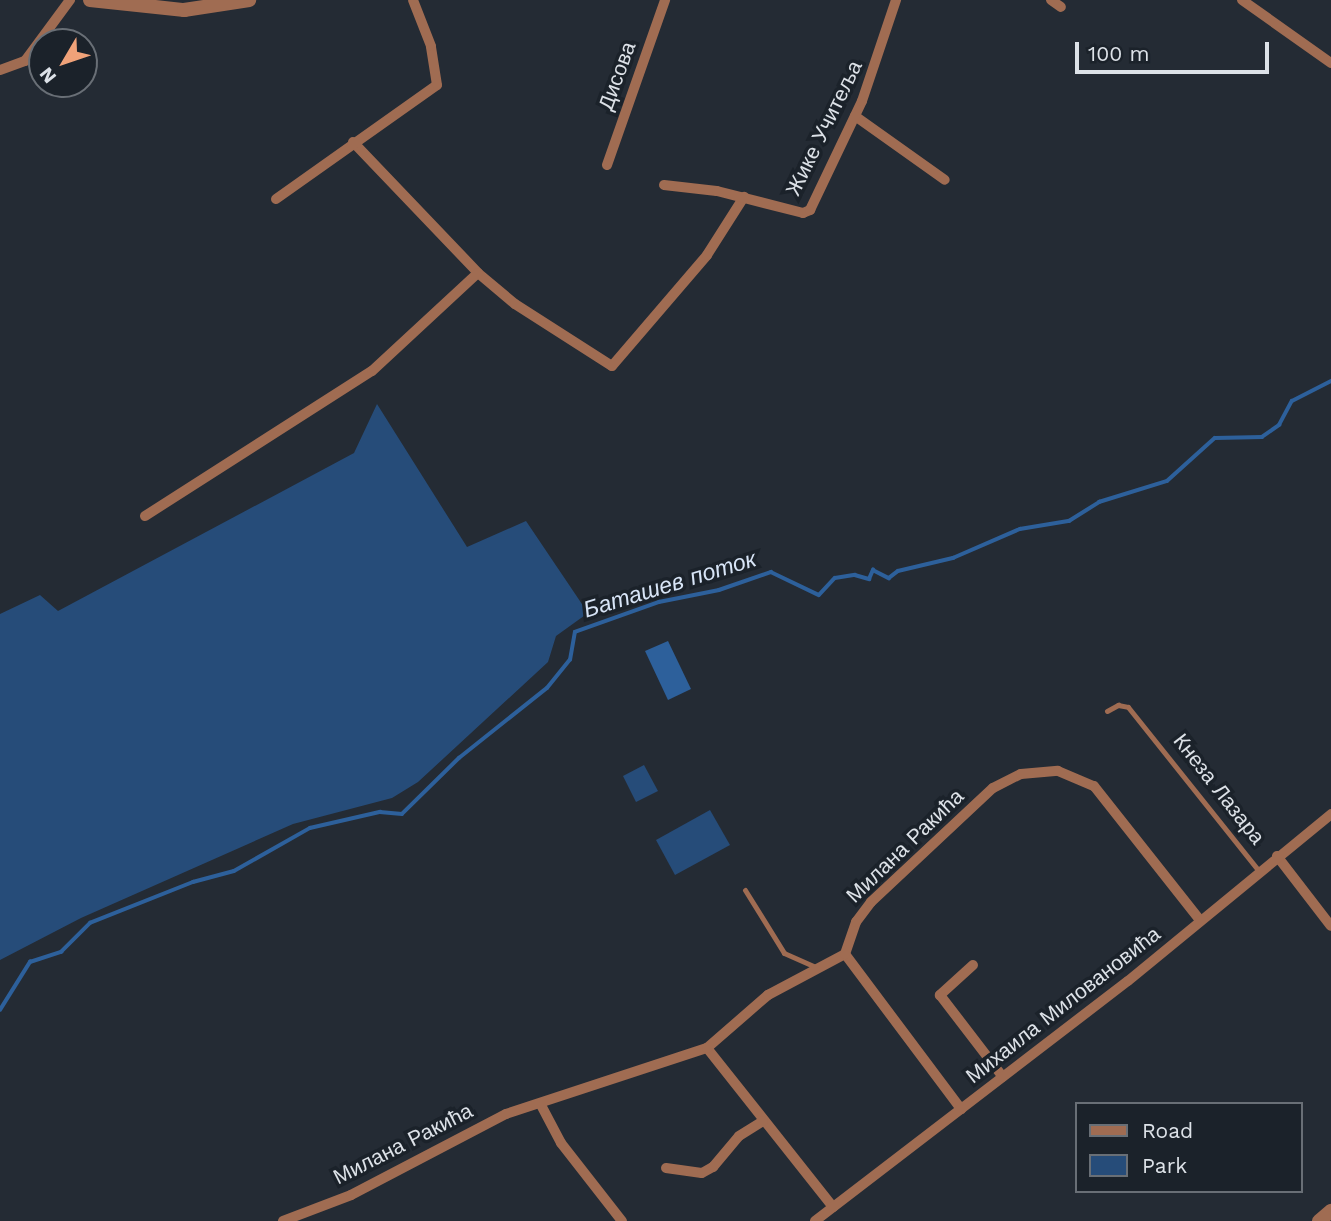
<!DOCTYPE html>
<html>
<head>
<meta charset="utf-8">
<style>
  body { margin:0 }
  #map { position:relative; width:1331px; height:1221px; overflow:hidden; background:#242b34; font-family:"Work Sans",sans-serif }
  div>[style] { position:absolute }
  .green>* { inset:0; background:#264c79 }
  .water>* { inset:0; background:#2d609b }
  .stream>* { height:3.5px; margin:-1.75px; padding:0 1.75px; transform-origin:1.75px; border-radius:1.75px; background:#2d609b }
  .service>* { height:5px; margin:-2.5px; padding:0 2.5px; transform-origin:2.5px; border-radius:2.5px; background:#a06c52 }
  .minor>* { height:10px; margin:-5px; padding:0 5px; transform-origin:5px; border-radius:5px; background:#a06c52 }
  .tertiary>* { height:14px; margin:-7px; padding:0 7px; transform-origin:7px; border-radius:7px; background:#a06c52 }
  span { translate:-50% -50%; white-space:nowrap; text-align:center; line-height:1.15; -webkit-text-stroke:7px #1b222a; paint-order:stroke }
  .street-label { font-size:21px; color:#dde2e8 }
  .water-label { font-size:23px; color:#d8e5f7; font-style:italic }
  .legend { position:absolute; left:1075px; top:1102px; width:228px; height:91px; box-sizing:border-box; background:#1b222a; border:2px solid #696f76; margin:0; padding:9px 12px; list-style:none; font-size:21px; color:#dde2e8 }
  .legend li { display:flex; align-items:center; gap:14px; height:35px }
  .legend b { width:35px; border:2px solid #696f76 }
  .north { position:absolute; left:28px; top:28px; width:70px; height:70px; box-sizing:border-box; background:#1b222a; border:2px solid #696f76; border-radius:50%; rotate:231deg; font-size:19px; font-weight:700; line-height:28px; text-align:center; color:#dde2e8 }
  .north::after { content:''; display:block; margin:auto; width:24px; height:32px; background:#f0a279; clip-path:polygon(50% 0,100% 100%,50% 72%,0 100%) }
  .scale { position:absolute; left:1075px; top:42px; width:194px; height:32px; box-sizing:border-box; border:4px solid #dde2e8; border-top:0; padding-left:9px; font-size:21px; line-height:24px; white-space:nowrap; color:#dde2e8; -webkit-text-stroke:5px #1b222a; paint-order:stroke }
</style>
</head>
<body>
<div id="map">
  <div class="green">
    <div style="clip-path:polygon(377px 404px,467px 547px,526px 521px,588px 613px,556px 636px,548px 662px,418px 782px,392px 798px,293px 824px,81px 918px,0 960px,0 614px,40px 595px,58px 611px,354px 453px)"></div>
    <div style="clip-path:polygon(644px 765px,658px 791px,636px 802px,623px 776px)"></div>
    <div style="clip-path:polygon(710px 810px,730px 845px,675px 875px,656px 840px)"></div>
  </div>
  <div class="water">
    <div style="clip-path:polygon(668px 641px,691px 689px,668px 700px,645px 651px)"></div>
  </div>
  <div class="stream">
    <div style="left:0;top:1010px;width:57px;rotate:-58deg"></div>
    <div style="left:30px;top:962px;width:33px;rotate:-18deg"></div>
    <div style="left:61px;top:952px;width:41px;rotate:-45deg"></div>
    <div style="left:90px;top:923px;width:111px;rotate:-21.7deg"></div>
    <div style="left:193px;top:882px;width:42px;rotate:-15deg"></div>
    <div style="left:234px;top:871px;width:87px;rotate:-29.5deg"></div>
    <div style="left:310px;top:828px;width:72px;rotate:-12.9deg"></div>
    <div style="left:380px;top:812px;width:22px;rotate:5deg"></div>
    <div style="left:402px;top:814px;width:80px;rotate:-44.5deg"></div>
    <div style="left:459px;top:758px;width:112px;rotate:-38.5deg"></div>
    <div style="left:547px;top:688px;width:36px;rotate:-51deg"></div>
    <div style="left:570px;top:660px;width:28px;rotate:-80deg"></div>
    <div style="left:575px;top:632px;width:89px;rotate:-19.7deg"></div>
    <div style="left:659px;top:602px;width:61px;rotate:-11.3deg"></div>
    <div style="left:719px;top:590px;width:55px;rotate:-19.1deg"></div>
    <div style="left:771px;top:572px;width:53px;rotate:25.6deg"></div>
    <div style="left:819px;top:595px;width:23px;rotate:-47deg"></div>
    <div style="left:835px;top:578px;width:20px;rotate:-9deg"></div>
    <div style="left:855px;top:575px;width:15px;rotate:16deg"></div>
    <div style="left:869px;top:579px;width:10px;rotate:-66deg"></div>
    <div style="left:873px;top:570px;width:18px;rotate:27deg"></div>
    <div style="left:889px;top:578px;width:11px;rotate:-38deg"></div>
    <div style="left:898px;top:571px;width:57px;rotate:-13.3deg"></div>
    <div style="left:953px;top:558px;width:73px;rotate:-23.4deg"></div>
    <div style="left:1020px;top:529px;width:50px;rotate:-9.3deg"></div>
    <div style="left:1069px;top:521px;width:36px;rotate:-32deg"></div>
    <div style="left:1099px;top:502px;width:71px;rotate:-17.2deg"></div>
    <div style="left:1167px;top:481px;width:64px;rotate:-41.9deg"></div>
    <div style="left:1215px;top:438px;width:47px;rotate:-1.2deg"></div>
    <div style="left:1262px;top:437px;width:21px;rotate:-35deg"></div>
    <div style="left:1279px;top:425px;width:27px;rotate:-62deg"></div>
    <div style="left:1292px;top:401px;width:44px;rotate:-27.1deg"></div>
  </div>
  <div class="service">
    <div style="left:1107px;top:711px;width:13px;rotate:-29deg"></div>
    <div style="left:1118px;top:705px;width:10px;rotate:11deg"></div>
    <div style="left:1128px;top:707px;width:210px;rotate:51.4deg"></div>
    <div style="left:745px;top:890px;width:74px;rotate:58.2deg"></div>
    <div style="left:784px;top:953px;width:34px;rotate:24deg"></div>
  </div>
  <div class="minor">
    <div style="left:1051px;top:0;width:12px;rotate:35deg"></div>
    <div style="left:1242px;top:0;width:109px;rotate:35.3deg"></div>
    <div style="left:0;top:70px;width:27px;rotate:-20deg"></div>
    <div style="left:25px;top:61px;width:76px;rotate:-53.6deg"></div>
    <div style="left:855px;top:116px;width:110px;rotate:35.4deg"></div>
    <div style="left:353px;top:142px;width:181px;rotate:46.3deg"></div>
    <div style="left:478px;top:273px;width:48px;rotate:40deg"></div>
    <div style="left:515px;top:304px;width:115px;rotate:32.6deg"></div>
    <div style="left:612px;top:366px;width:146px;rotate:-49.4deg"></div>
    <div style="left:707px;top:255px;width:69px;rotate:-57.5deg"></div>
    <div style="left:607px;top:165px;width:175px;rotate:-70.6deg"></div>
    <div style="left:664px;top:185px;width:53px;rotate:6.5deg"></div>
    <div style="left:717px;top:191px;width:89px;rotate:14.3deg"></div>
    <div style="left:803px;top:213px;width:8px;rotate:-23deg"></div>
    <div style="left:810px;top:210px;width:121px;rotate:-64.5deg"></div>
    <div style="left:862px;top:101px;width:107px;rotate:-71.4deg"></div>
    <div style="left:276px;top:199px;width:197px;rotate:-35.3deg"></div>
    <div style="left:437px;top:85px;width:39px;rotate:-99deg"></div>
    <div style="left:431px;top:46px;width:49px;rotate:-111.4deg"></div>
    <div style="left:145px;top:516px;width:269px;rotate:-32.6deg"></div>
    <div style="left:372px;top:371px;width:144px;rotate:-42.8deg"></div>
    <div style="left:1277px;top:856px;width:88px;rotate:52.4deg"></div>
    <div style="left:845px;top:954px;width:194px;rotate:53.2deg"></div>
    <div style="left:973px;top:965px;width:45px;rotate:137.7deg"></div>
    <div style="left:940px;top:995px;width:103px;rotate:52.5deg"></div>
    <div style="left:707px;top:1048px;width:203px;rotate:51.6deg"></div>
    <div style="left:541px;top:1105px;width:43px;rotate:62.2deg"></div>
    <div style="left:561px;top:1143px;width:99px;rotate:52deg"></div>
    <div style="left:666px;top:1168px;width:36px;rotate:8deg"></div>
    <div style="left:702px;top:1173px;width:13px;rotate:-29deg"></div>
    <div style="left:713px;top:1167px;width:40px;rotate:-50deg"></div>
    <div style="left:739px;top:1136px;width:28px;rotate:-32deg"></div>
    <div style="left:283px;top:1221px;width:73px;rotate:-20.9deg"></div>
    <div style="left:351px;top:1195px;width:175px;rotate:-27.6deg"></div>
    <div style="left:506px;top:1114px;width:212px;rotate:-18.2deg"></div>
    <div style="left:707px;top:1048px;width:81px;rotate:-41deg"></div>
    <div style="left:768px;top:995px;width:87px;rotate:-28deg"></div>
    <div style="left:845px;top:954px;width:34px;rotate:-71deg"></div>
    <div style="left:856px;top:922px;width:25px;rotate:-53deg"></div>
    <div style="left:871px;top:902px;width:167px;rotate:-43.1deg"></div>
    <div style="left:993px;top:788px;width:31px;rotate:-27deg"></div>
    <div style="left:1021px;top:774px;width:37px;rotate:-5deg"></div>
    <div style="left:1058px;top:771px;width:39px;rotate:23deg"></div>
    <div style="left:1094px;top:786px;width:171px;rotate:51.7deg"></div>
    <div style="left:815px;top:1221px;width:394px;rotate:-37.5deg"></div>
    <div style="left:1128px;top:981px;width:263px;rotate:-39.4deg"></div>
  </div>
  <div class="tertiary">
    <div style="left:90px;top:0;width:95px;rotate:6.1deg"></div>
    <div style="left:184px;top:10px;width:66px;rotate:-8.7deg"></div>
    <div style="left:1319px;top:1221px;width:16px;rotate:-40deg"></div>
  </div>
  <div class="street-label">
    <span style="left:617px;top:76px;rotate:-70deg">Дисова</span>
    <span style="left:824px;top:128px;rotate:-64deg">Жике Учитеља</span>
    <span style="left:1219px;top:789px;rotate:52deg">Кнеза Лазара</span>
    <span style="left:905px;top:846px;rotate:-44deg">Милана Ракића</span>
    <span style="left:1063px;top:1005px;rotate:-38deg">Михаила Миловановића</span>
    <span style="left:403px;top:1144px;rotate:-27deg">Милана Ракића</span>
  </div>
  <div class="water-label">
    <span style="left:670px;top:585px;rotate:-17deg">Баташев поток</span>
  </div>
  <ul class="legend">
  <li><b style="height:9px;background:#a06c52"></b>Road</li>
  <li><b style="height:19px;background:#264c79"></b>Park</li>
  </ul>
  <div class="north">N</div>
  <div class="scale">100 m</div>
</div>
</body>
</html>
